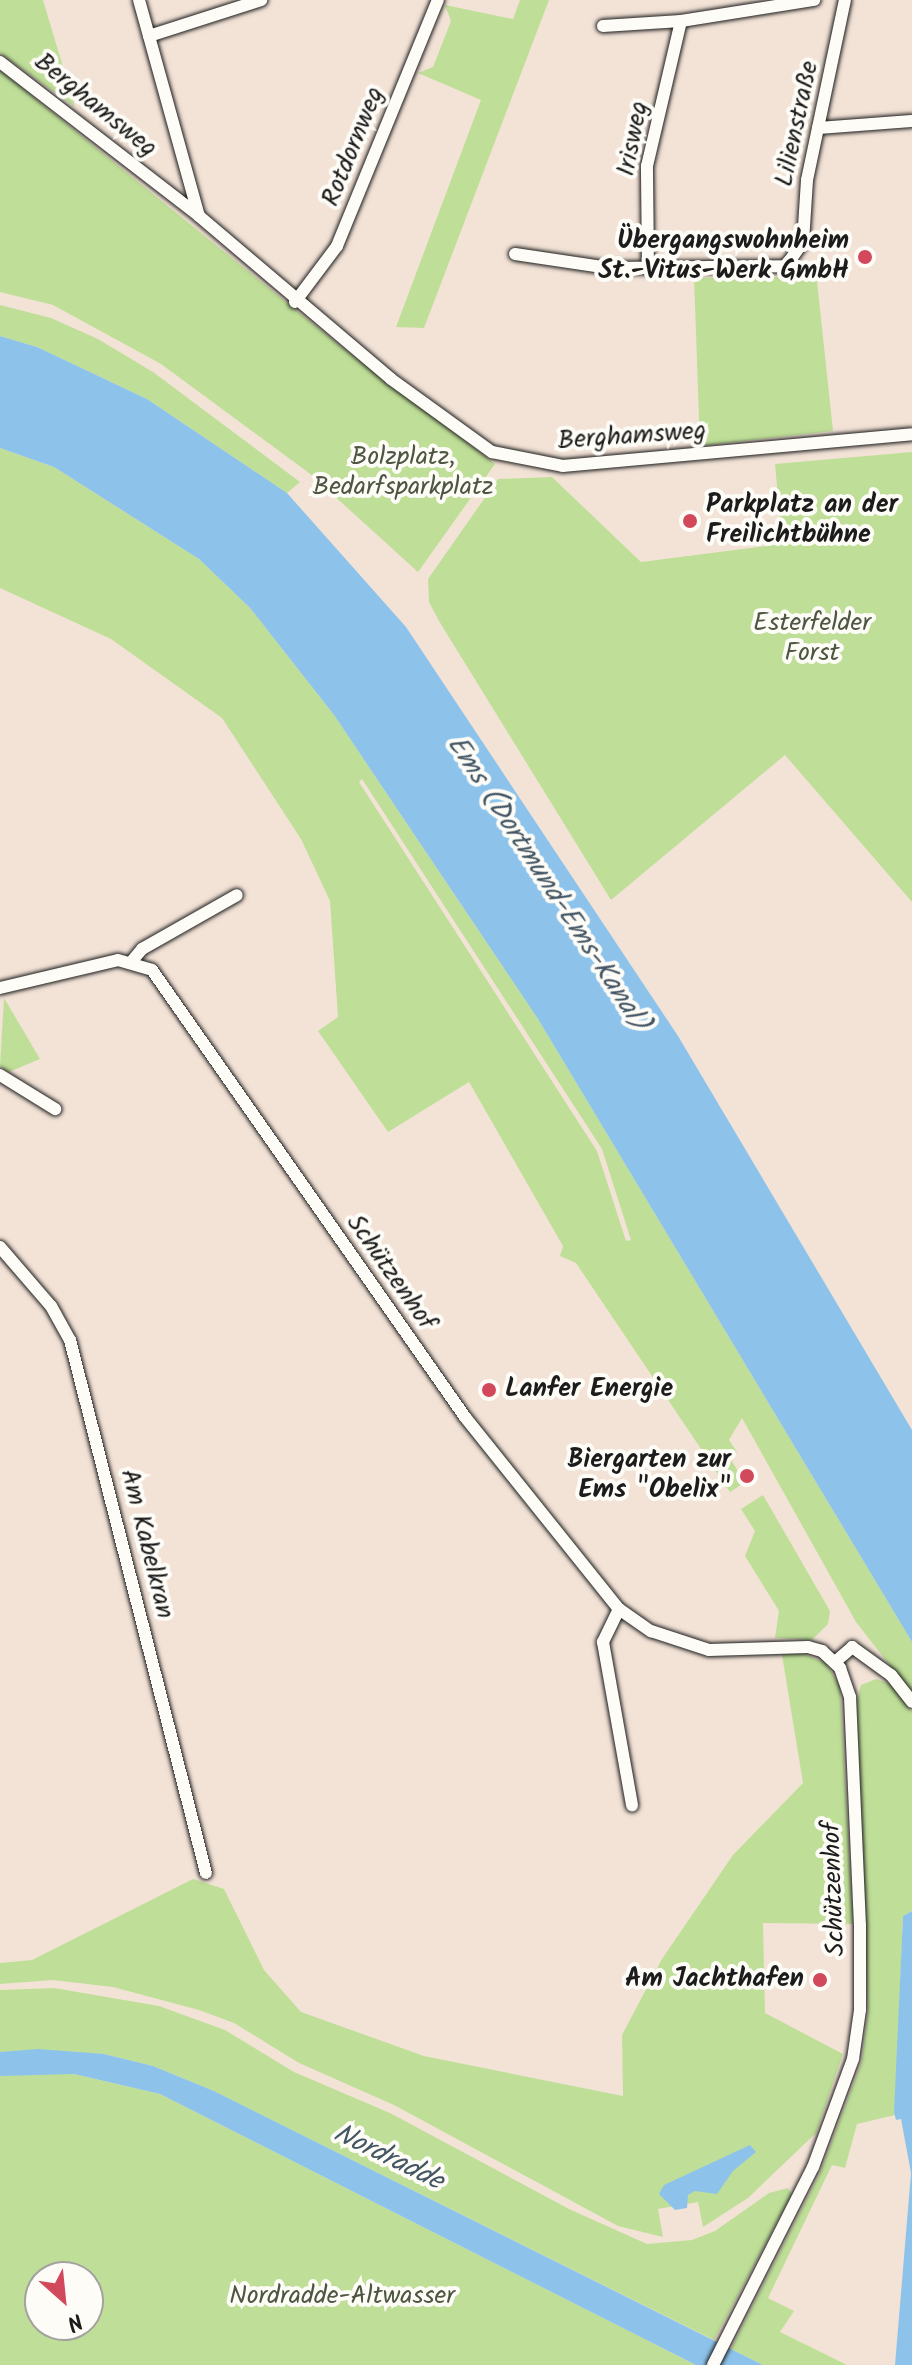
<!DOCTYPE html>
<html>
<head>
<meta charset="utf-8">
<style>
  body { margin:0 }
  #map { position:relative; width:912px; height:2365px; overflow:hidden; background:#f3e3d7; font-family:Kalam,sans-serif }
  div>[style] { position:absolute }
  .green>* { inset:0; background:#bfdf98 }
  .water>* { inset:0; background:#8dc3eb }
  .roads { filter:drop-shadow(0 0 2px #1c1c1c) drop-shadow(0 0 2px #1c1c1c) }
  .minor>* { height:12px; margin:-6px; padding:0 6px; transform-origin:6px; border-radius:6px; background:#fdfcf7 }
  .dots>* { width:22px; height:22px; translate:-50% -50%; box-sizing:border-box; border:4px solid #fdfcf7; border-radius:50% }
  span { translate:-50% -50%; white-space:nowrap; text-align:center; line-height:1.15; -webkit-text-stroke:8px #fdfcf7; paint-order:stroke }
  .street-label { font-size:26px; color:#1c1c1c }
  .poi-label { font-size:26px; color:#1c1c1c; font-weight:700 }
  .right { translate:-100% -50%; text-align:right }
  .left { translate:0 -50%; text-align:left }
  .park-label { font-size:26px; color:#4d5641 }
  .water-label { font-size:28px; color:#445664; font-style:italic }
  .north { position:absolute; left:24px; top:2261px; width:80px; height:80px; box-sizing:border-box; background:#fdfcf7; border:2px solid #a3a29f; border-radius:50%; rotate:153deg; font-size:22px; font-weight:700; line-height:32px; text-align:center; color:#1c1c1c }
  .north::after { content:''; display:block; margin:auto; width:28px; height:36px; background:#d1495b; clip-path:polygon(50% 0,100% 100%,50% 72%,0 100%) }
</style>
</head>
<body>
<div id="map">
  <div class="green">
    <div style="clip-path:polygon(0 0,43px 0,75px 107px,0 53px)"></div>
    <div style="clip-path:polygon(520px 0,549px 0,424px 328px,396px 327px,481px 100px,418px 73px,433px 67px,451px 21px,445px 5px,513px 19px)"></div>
    <div style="clip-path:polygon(0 70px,349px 353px,495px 464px,418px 572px,309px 473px,161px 364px,53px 305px,0 292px)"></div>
    <div style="clip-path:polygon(803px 269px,817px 281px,833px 431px,700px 446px,694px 278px,787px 277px)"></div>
    <div style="clip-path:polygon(0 305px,51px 318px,98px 339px,153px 372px,300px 482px,287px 493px,147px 399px,37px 347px,0 336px)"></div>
    <div style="clip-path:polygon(evenodd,0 448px,54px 467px,199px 559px,250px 608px,334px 715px,538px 1019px,912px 1642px,912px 1694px,856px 1622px,742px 1418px,729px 1440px,737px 1452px,729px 1457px,745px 1482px,730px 1492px,576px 1263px,560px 1256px,563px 1246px,469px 1082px,388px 1132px,318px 1031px,338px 1017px,330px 901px,301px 839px,222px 718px,111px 639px,0 588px,0 448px,362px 779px,602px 1149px,631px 1240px,626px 1241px,597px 1151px,359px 782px,362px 779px)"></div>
    <div style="clip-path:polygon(912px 452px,912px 902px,785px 755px,611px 900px,439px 621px,429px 602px,428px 579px,498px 479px,552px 477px,641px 562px,782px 544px,775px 464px)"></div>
    <div style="clip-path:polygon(4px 998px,40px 1059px,9px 1072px,0 1066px)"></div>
    <div style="clip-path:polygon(763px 1495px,830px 1611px,828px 1624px,812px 1640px,775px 1638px,779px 1611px,745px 1556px,755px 1531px,741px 1509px)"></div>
    <div style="clip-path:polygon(801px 1653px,826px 1663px,840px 1687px,853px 1924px,763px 1923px,765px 2013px,843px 2054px,816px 2133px,748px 2198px,703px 2227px,698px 2202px,658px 2209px,663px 2237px,618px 2226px,394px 2105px,299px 2063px,234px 2023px,199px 2010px,113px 1987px,53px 1980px,0 1984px,0 1963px,32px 1960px,193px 1879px,224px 1889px,264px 1970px,301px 2012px,424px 2056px,623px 2096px,622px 2035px,662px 1959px,733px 1855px,803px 1783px,782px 1655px)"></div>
    <div style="clip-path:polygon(876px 1679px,891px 1684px,912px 1711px,912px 1911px,903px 1916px,895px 2115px,857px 2124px,845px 2168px,832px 2165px,768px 2298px,794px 2311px,780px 2332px,847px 2365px,763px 2365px,731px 2349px,821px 2171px,862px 2061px,868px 2011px,857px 1701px,861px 1685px)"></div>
    <div style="clip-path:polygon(54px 1988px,159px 2006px,225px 2030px,294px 2072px,390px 2113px,569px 2209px,647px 2244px,692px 2240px,715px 2231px,769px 2193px,788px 2188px,792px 2194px,714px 2340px,214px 2091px,153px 2066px,104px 2054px,0 2052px,0 1990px)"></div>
    <div style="clip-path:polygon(evenodd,22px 2073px,74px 2074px,160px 2094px,696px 2365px,0 2365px,0 2076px,22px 2073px,40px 2277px,88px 2277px,88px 2325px,40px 2325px,40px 2277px)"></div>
  </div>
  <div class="water">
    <div style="clip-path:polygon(0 336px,37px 347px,147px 399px,287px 493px,406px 627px,678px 1036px,912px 1430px,912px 1642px,538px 1019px,334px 715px,250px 608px,199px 559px,54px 467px,0 448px)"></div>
    <div style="clip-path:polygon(912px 1911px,912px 2365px,895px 2365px,911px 2173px,901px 2119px,896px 2120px,894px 2112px,903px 1916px)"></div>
    <div style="clip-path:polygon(38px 2049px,104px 2054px,153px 2066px,214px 2091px,763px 2365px,696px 2365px,160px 2094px,74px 2074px,0 2076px,0 2052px)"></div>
    <div style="clip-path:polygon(750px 2145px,756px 2152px,733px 2171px,717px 2194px,695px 2191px,688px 2195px,687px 2208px,675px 2210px,659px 2194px,664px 2185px)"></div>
  </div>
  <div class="roads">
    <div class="minor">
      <div style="left:139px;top:0;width:224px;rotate:74.5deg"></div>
      <div style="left:603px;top:26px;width:78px;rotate:-3.7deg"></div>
      <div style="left:681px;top:21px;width:135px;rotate:-9deg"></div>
      <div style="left:149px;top:36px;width:118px;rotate:-17.8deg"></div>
      <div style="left:0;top:62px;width:252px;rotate:37.7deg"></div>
      <div style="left:199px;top:216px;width:252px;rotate:40.3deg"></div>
      <div style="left:391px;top:379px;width:125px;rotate:35.9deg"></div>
      <div style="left:492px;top:452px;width:72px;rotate:11.2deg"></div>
      <div style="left:563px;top:466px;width:350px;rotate:-5.2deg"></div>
      <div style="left:818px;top:128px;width:94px;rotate:-4.3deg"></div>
      <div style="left:515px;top:254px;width:95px;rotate:8.5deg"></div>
      <div style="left:609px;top:268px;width:177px;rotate:-0.6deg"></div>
      <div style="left:786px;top:266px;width:29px;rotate:-55deg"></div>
      <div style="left:803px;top:242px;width:62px;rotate:-86.3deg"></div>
      <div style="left:807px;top:180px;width:184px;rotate:-78.1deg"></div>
      <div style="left:648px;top:268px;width:102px;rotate:-90.6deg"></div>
      <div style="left:647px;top:166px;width:149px;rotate:-76.8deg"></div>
      <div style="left:295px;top:302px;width:70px;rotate:-53.1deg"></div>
      <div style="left:337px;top:246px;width:266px;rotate:-67.7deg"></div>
      <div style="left:132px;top:961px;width:16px;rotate:-50deg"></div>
      <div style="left:142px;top:949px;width:109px;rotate:-29.6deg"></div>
      <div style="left:0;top:988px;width:121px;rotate:-13.3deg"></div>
      <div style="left:118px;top:960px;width:35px;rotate:16deg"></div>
      <div style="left:152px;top:970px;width:546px;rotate:55deg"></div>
      <div style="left:465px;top:1417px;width:246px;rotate:51.3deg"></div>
      <div style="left:619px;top:1609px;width:39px;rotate:35deg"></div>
      <div style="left:651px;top:1631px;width:61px;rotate:18.1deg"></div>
      <div style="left:709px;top:1650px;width:99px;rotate:-1.7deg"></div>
      <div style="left:808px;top:1647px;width:15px;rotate:16deg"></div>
      <div style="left:822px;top:1651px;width:25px;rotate:43deg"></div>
      <div style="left:840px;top:1668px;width:31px;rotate:71deg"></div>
      <div style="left:850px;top:1697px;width:228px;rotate:87.5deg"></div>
      <div style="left:860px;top:1925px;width:85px;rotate:90deg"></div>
      <div style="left:860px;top:2010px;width:49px;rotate:98.1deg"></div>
      <div style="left:853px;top:2059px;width:115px;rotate:110.3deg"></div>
      <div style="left:813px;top:2167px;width:222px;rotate:116.8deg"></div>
      <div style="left:0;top:1075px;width:65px;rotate:31.7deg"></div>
      <div style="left:0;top:1247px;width:78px;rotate:49.2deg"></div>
      <div style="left:51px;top:1306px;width:39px;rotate:61deg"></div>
      <div style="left:70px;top:1340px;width:550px;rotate:75.69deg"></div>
      <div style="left:619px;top:1609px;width:37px;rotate:116deg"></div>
      <div style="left:603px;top:1642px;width:166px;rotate:79.9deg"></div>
      <div style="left:835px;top:1662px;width:23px;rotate:-41deg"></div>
      <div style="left:852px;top:1647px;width:48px;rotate:35.7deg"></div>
      <div style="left:891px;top:1675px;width:34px;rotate:52deg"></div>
    </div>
  </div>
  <div class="dots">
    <div style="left:865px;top:257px;background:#d1495b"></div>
    <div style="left:690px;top:521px;background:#d1495b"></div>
    <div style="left:489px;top:1390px;background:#d1495b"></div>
    <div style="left:747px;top:1476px;background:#d1495b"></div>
    <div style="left:820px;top:1980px;background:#d1495b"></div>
  </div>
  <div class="street-label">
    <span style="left:95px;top:106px;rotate:39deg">Berghamsweg</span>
    <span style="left:798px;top:124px;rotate:-78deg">Lilienstraße</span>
    <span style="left:634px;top:139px;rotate:-79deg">Irisweg</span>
    <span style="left:354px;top:147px;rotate:-68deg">Rotdornweg</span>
    <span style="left:632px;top:437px;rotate:-4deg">Berghamsweg</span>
    <span style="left:390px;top:1273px;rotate:55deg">Schützenhof</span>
    <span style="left:146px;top:1544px;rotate:76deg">Am Kabelkran</span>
    <span style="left:835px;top:1889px;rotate:-92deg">Schützenhof</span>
  </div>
  <div class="poi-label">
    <span class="right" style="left:849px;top:257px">Übergangswohnheim<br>St.-Vitus-Werk GmbH</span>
    <span class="left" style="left:706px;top:521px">Parkplatz an der<br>Freilichtbühne</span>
    <span class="left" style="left:505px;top:1390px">Lanfer Energie</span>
    <span class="right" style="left:731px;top:1476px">Biergarten zur<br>Ems "Obelix"</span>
    <span class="right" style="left:804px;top:1980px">Am Jachthafen</span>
  </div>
  <div class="park-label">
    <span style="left:403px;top:473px">Bolzplatz,<br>Bedarfsparkplatz</span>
    <span style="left:812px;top:639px">Esterfelder<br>Forst</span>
    <span style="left:342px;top:2297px">Nordradde-Altwasser</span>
  </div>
  <div class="water-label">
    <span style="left:547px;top:884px;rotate:57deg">Ems (Dortmund-Ems-Kanal)</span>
    <span style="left:388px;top:2158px;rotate:26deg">Nordradde</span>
  </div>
  <div class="north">N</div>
</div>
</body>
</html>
